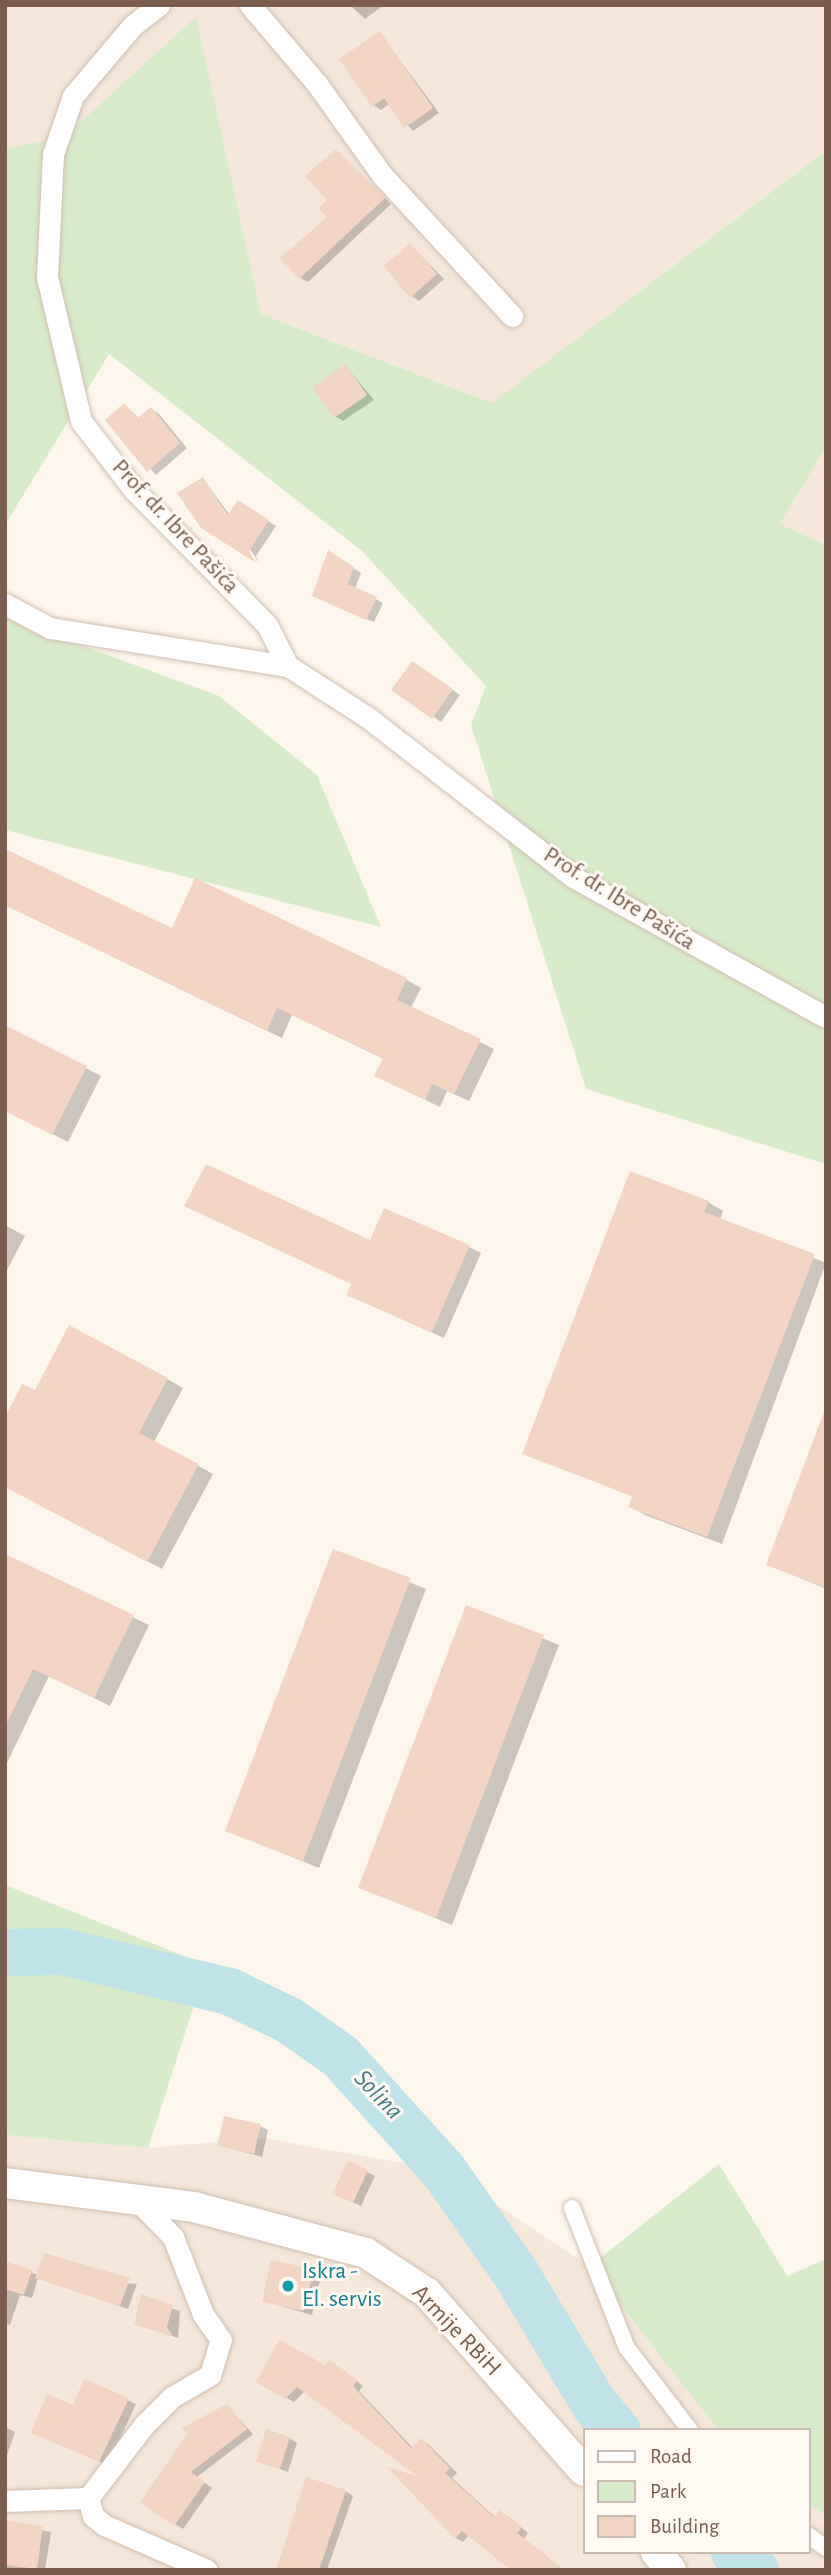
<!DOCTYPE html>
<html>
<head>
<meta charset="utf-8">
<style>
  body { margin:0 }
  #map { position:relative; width:831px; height:2575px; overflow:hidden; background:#fdf6ec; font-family:"Alegreya Sans",sans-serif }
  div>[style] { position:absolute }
  .residential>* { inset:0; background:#f5e8da }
  .green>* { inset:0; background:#d8ecc9 }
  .shadow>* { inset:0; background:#0003 }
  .river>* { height:47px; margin:-23.5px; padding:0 23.5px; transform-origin:23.5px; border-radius:23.5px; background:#bfe3e8 }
  .building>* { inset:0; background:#f3d5c3 }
  .roads { filter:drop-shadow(0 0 2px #d1beb0) drop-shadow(0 0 2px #d1beb0) }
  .pedestrian>* { height:16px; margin:-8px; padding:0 8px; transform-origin:8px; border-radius:8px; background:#fff }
  .minor>* { height:21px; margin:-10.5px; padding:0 10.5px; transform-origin:10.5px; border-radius:10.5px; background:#fff }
  .secondary>* { height:30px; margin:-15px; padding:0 15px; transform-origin:15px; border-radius:15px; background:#fff }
  .dots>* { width:19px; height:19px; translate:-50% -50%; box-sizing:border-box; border:4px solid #fffaf3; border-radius:50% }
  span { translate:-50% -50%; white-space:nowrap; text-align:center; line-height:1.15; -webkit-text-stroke:6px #fffaf3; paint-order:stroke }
  .street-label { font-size:24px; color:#7a5c4d }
  .culture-label { font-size:24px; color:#0d838f }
  .left { translate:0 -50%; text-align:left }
  .water-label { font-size:26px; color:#437c86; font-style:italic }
  .frame { position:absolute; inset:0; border:7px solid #7a5c4d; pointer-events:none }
  .legend { position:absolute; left:583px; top:2428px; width:228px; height:126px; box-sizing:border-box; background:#fffaf3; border:2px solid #cabbb1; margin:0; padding:9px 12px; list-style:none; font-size:21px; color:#7a5c4d }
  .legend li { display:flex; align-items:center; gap:14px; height:35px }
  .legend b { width:35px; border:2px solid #cabbb1 }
</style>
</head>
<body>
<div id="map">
  <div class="residential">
    <div style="clip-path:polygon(5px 5px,826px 5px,826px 151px,493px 403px,261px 314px,196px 18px,65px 136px,5px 149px)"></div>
    <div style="clip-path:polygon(826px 447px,826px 545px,780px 524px)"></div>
    <div style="clip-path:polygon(5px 2135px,148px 2148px,262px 2138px,443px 2170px,590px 2266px,718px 2430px,584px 2430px,584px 2552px,808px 2552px,808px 2505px,826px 2515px,826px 2570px,5px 2570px)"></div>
  </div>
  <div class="green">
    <div style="clip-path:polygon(196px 17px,261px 314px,492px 403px,826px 151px,826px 447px,780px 524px,826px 545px,826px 1164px,586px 1089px,471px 725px,486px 686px,362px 551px,109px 354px,5px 525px,5px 149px,65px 136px)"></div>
    <div style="clip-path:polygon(5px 617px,219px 696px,317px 775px,381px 927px,5px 830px)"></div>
    <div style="clip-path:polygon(5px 1885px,207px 1965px,148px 2148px,5px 2135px)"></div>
    <div style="clip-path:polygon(719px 2164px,787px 2276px,826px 2259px,826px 2515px,808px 2505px,808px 2430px,718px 2430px,590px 2266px)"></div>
  </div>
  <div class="shadow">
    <div style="clip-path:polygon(350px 5px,384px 5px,365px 19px)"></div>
    <div style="clip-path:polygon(380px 33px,439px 113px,413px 131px,389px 104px,381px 110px,373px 105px)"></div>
    <div style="clip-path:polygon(336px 151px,391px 204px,308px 282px,300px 278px,329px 217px)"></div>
    <div style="clip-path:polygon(410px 245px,444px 279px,419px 301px,412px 296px)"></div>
    <div style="clip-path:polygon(346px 366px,374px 400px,343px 421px,335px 416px)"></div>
    <div style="clip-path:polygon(124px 405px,140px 419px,151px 409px,159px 414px,187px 448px,156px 475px,107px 420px)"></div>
    <div style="clip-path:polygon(203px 479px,230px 515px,246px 507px,276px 526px,256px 556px,260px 564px)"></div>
    <div style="clip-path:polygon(336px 557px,361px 573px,355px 589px,383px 603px,374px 622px,322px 600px)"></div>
    <div style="clip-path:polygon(420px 667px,460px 695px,441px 722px,394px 690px)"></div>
    <div style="clip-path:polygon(5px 851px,173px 931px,196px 881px,407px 980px,421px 988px,411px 1008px,494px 1049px,469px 1101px,447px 1091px,440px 1107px,391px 1083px,384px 1059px,292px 1015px,282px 1038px,5px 905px)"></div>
    <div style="clip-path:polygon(86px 1068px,101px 1076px,68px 1142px,5px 1110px)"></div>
    <div style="clip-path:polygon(708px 1202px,723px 1211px,720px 1220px,826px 1263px,722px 1544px,645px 1515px,630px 1506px,634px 1497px,524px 1453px)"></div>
    <div style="clip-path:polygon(5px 1225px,25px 1236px,5px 1274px)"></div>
    <div style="clip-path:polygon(371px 1242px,469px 1247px,481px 1253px,444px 1338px,348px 1295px)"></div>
    <div style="clip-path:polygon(167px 1379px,183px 1388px,154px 1442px,213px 1474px,162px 1569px,5px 1486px,36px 1393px)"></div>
    <div style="clip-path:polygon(826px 1413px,826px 1589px,768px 1564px)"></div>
    <div style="clip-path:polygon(334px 1551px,426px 1589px,319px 1868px,227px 1831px)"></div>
    <div style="clip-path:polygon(5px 1556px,149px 1625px,110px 1706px,49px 1676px,5px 1767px)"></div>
    <div style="clip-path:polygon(467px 1607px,559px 1645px,452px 1925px,360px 1887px)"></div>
    <div style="clip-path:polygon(260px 2126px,268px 2130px,262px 2157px,219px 2145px)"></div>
    <div style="clip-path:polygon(349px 2163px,375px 2176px,361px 2206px,342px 2197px)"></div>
    <div style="clip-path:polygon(5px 2263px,38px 2275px,137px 2284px,128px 2309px,38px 2278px,32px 2298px,20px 2295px,10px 2325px,5px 2324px)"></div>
    <div style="clip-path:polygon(313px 2271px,321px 2275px,312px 2315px,264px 2301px)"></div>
    <div style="clip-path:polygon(142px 2299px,180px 2311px,178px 2338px,136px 2324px)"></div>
    <div style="clip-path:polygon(337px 2366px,363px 2386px,359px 2391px,413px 2448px,421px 2440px,429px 2445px,457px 2473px,452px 2478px,496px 2518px,508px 2516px,528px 2533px,524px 2539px,564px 2570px,512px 2570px,469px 2535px,463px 2542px,456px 2538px,425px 2480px,305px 2391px,294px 2402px,258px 2382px)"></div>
    <div style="clip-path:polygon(85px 2381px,136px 2404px,108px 2465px,41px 2436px,74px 2408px)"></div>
    <div style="clip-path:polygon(227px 2406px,253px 2434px,197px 2477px,212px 2488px,183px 2529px,142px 2502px,189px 2434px,184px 2428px)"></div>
    <div style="clip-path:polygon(5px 2427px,15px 2432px,5px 2461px)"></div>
    <div style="clip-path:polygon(289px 2438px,297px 2443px,288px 2472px,258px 2461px)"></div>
    <div style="clip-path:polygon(345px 2491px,353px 2496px,327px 2570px,278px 2570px)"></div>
    <div style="clip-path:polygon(5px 2522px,51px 2532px,45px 2570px,5px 2570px)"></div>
  </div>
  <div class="river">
    <div style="left:5px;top:1952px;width:57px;rotate:-1deg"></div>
    <div style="left:62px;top:1951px;width:172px;rotate:13.5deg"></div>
    <div style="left:229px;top:1991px;width:67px;rotate:25.8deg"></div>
    <div style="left:289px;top:2020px;width:62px;rotate:35.2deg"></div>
    <div style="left:340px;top:2056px;width:154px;rotate:47.9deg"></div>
    <div style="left:443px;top:2170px;width:127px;rotate:54.9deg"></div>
    <div style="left:516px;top:2274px;width:152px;rotate:59deg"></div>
    <div style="left:594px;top:2404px;width:35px;rotate:49deg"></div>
    <div style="left:734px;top:2552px;width:28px;rotate:41deg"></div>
  </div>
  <div class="building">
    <div style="clip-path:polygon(380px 31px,433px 108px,404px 128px,384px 98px,372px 107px,339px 59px)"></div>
    <div style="clip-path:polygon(336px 149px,385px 198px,299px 279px,280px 258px,327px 217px,318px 208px,327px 200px,305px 176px)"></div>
    <div style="clip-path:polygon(410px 243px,437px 274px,410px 298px,384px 266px)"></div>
    <div style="clip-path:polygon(346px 364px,367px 395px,334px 418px,312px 387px)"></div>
    <div style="clip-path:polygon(124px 403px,138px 418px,151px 407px,180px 443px,147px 472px,105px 420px)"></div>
    <div style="clip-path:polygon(203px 477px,227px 516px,238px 500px,269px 520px,249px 551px,256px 563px,201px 528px,177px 493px)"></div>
    <div style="clip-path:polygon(328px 550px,354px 567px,348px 584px,377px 597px,366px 620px,312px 596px)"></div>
    <div style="clip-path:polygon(412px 661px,453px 689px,432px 719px,391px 690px)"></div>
    <div style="clip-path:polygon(5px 849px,172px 928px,195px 878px,407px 978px,397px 1000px,481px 1039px,454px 1094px,432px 1084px,425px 1100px,374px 1076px,383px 1058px,277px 1008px,267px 1031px,5px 905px)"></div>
    <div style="clip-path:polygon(5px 1025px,87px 1066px,52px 1135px,5px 1111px)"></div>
    <div style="clip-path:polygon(206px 1164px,370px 1240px,384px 1208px,470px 1245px,432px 1332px,346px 1295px,351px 1284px,184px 1206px)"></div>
    <div style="clip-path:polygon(630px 1171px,709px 1201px,704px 1212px,815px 1254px,707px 1537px,628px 1507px,632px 1496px,522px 1454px)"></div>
    <div style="clip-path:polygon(69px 1325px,168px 1378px,139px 1433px,199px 1464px,147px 1562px,5px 1487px,5px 1417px,22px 1384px,35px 1390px)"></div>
    <div style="clip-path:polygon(824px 1412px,826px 1413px,826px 1588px,766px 1565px)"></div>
    <div style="clip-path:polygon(333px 1549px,411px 1578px,303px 1861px,225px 1831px)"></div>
    <div style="clip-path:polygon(5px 1554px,134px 1615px,94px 1698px,33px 1669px,5px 1727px)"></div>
    <div style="clip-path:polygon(466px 1605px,544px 1635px,436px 1918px,358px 1888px)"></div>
    <div style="clip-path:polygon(224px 2116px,261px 2124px,254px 2154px,217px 2146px)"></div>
    <div style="clip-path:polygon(348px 2161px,368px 2170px,353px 2203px,332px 2194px)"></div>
    <div style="clip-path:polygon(44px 2253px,130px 2278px,120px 2306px,35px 2278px)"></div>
    <div style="clip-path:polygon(271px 2260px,314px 2269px,304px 2311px,262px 2302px)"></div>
    <div style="clip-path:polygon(5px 2261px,32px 2270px,24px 2295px,5px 2289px)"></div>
    <div style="clip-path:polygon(141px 2294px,173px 2305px,167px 2327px,173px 2336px,134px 2325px)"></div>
    <div style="clip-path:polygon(279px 2340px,325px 2365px,329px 2359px,357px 2380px,353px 2386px,411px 2448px,421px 2438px,450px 2468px,445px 2473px,494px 2517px,500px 2510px,522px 2527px,517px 2533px,564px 2570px,511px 2570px,462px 2531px,455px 2539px,387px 2467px,417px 2476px,297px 2387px,285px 2399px,256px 2382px)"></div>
    <div style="clip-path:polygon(84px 2379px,129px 2398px,99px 2462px,31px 2433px,47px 2394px,73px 2405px)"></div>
    <div style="clip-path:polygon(227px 2404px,247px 2429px,191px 2472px,205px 2482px,174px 2526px,140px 2502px,187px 2434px,182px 2428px)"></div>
    <div style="clip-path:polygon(266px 2429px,290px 2437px,280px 2469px,256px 2462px)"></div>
    <div style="clip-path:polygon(306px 2477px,346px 2490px,319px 2570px,276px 2570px)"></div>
    <div style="clip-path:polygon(5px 2520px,43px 2526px,37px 2569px,5px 2565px)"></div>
  </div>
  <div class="roads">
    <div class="pedestrian">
      <div style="left:572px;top:2208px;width:150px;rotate:68.6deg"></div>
      <div style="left:627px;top:2348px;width:103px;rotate:52.5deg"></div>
      <div style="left:808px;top:2535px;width:22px;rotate:36deg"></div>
    </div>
    <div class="minor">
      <div style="left:159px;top:5px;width:33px;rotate:142deg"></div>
      <div style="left:133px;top:25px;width:93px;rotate:130.2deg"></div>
      <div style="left:73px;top:96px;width:61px;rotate:109deg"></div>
      <div style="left:53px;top:154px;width:123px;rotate:92.8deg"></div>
      <div style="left:47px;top:277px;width:148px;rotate:76.7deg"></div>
      <div style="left:81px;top:421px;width:88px;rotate:52.4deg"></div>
      <div style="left:135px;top:491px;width:188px;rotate:45.4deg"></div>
      <div style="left:267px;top:625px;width:46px;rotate:62.9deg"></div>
      <div style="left:250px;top:5px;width:104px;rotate:49.7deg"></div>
      <div style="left:317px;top:84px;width:112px;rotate:54.5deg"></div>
      <div style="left:382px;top:175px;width:192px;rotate:47.3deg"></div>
      <div style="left:5px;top:604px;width:51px;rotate:28.1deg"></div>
      <div style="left:50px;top:628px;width:241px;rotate:9.1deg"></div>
      <div style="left:288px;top:666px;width:94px;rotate:32.8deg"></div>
      <div style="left:367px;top:717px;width:261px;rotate:37.8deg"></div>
      <div style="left:573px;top:877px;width:289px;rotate:29deg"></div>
      <div style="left:88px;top:2498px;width:19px;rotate:74deg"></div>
      <div style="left:93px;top:2516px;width:14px;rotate:39deg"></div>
      <div style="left:104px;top:2525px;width:112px;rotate:23.6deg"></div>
      <div style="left:5px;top:2501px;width:83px;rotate:-2.1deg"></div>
      <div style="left:88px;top:2498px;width:92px;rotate:-52.5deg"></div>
      <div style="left:144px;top:2425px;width:40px;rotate:-45deg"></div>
      <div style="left:172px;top:2397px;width:44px;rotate:-30.1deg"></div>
      <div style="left:210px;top:2375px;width:37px;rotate:-73deg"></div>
      <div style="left:221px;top:2340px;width:32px;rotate:-125deg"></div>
      <div style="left:203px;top:2314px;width:83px;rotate:-111.3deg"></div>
      <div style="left:173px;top:2237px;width:56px;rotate:-134.3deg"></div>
    </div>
    <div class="secondary">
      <div style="left:5px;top:2183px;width:191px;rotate:7.2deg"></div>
      <div style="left:194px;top:2207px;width:178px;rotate:15deg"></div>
      <div style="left:366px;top:2253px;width:73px;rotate:33.3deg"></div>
      <div style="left:427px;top:2293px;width:237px;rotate:48.6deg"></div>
      <div style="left:656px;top:2552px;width:23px;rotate:50deg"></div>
    </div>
  </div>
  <div class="dots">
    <div style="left:288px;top:2286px;background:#0f9aa8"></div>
  </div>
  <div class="street-label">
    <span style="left:175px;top:527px;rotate:47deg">Prof. dr. Ibre Pašića</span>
    <span style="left:619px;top:899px;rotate:32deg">Prof. dr. Ibre Pašića</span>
    <span style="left:456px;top:2331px;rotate:46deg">Armije RBiH</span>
  </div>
  <div class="culture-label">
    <span class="left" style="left:302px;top:2286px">Iskra -<br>El. servis</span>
  </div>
  <div class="water-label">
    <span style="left:378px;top:2095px;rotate:46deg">Solina</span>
  </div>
  <div class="frame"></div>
  <ul class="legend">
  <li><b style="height:9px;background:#fff"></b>Road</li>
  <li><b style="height:19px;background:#d8ecc9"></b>Park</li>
  <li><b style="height:19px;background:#f3d5c3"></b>Building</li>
  </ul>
</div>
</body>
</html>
